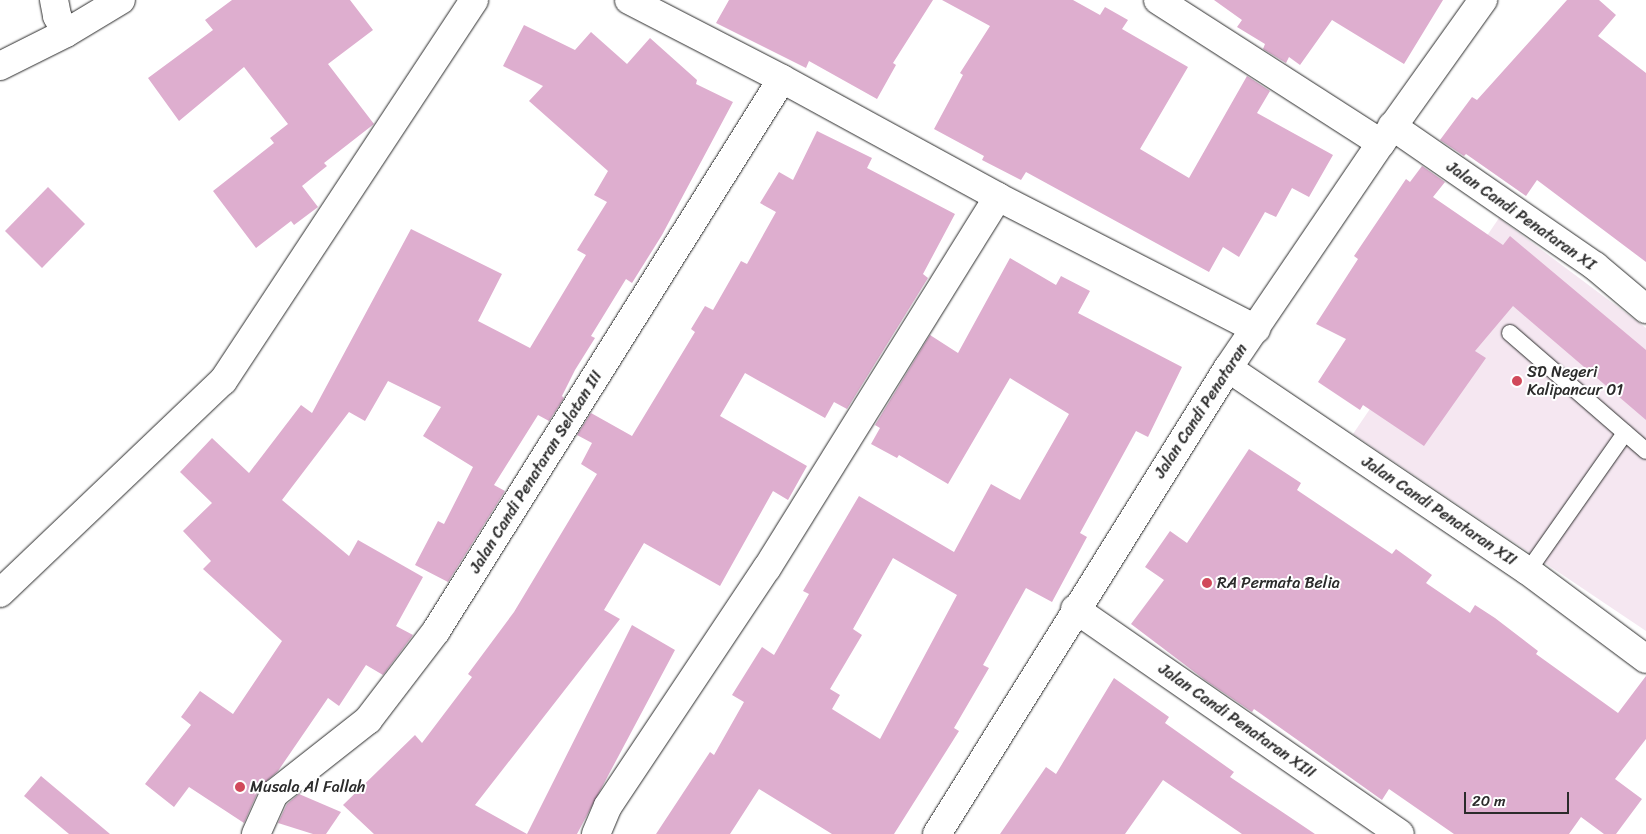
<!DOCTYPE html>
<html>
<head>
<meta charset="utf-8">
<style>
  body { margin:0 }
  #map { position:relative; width:1646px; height:834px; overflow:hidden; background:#fff; font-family:Sriracha,sans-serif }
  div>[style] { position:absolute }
  .built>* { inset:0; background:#f5e7f1 }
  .building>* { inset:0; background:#deaecf }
  .roads { filter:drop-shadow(0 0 1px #2b2b2b) drop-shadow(0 0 1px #2b2b2b) }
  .lane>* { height:16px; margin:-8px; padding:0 8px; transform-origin:8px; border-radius:8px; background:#fff }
  .street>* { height:28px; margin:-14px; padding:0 14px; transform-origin:14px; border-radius:14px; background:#fff }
  .secondary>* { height:28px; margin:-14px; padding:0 14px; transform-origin:14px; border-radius:14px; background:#fff }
  .dots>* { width:14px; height:14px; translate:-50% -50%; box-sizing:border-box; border:2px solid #fff; border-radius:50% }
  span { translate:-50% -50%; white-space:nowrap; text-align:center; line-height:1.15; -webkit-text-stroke:4px #fff; paint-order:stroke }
  .street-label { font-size:16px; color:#2b2b2b }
  .poi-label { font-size:16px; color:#2b2b2b }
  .left { translate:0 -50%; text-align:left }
  .scale { position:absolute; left:1464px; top:792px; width:105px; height:22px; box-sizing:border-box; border:2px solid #2b2b2b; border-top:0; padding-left:6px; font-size:15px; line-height:18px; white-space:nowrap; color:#2b2b2b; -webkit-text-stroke:4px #fff; paint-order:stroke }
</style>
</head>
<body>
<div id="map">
  <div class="built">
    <div style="clip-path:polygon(1499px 218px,1646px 328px,1646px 631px,1353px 434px)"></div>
  </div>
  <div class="building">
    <div style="clip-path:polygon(232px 0,350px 0,373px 30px,328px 64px,374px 124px,324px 163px,327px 166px,302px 186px,318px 207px,294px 225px,291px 221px,256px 248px,213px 191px,274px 143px,270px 138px,288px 124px,244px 67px,179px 121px,148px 78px,213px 30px,205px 20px)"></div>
    <div style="clip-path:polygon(729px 0,933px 0,893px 63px,896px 65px,877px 99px,809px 61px,806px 68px,716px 23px)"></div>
    <div style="clip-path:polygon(942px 0,1073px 0,1100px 15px,1105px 7px,1128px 20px,1122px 29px,1188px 67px,1140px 149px,1189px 178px,1247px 76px,1270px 91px,1257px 113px,1333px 155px,1309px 197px,1292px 188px,1276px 217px,1265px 212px,1239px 257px,1223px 247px,1209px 272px,1026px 172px,1021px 180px,982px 160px,984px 156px,934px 129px,963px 75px,960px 73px,990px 26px)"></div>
    <div style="clip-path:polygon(1214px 0,1443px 0,1404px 64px,1332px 20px,1300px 65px,1289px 57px,1286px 63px,1263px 49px,1265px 44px,1237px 27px,1242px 20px)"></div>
    <div style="clip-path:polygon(1567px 0,1599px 0,1616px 15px,1598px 36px,1646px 73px,1646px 262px,1537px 180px,1526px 196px,1466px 154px,1464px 156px,1440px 140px,1472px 97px,1477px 100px)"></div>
    <div style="clip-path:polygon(524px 25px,575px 50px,591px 32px,627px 64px,650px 38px,697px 80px,696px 84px,733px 102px,662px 235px,632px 283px,626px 279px,591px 336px,595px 338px,575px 370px,562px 396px,564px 398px,549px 421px,538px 415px,494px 485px,505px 491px,448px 582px,415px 565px,438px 521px,444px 524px,473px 467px,423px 436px,441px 407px,388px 381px,365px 421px,349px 412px,282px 500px,349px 556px,358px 540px,423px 577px,396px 626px,413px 635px,383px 675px,366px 665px,339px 706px,328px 698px,278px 771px,260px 787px,244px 823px,189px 787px,174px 807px,145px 784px,191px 725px,181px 717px,200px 691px,233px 714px,282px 641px,203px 569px,211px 561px,183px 531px,212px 503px,180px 472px,212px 438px,249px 473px,301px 405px,312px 413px,411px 229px,502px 274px,478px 321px,530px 348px,586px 255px,577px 250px,607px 202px,594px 195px,608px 171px,529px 101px,543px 86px,503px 66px)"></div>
    <div style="clip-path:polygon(817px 131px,872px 158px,867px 168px,955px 214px,923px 274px,928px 278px,847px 409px,834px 402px,825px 418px,745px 373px,720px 416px,807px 466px,788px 500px,773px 491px,720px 586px,644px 543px,604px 610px,620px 619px,475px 805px,527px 834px,632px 625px,675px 650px,577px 834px,374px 834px,343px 805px,415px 735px,422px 743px,472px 677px,468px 674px,514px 612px,597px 474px,581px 464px,592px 443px,577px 435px,591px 413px,632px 436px,695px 332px,691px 329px,705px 306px,713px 310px,741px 261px,747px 264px,776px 212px,760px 203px,779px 172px,793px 180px)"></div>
    <div style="clip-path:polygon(1422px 166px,1445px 182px,1433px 197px,1503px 245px,1510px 236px,1646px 350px,1646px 420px,1513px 306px,1475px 351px,1486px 358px,1424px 446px,1363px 405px,1360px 410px,1318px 382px,1346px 339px,1316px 324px,1358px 259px,1354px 256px,1406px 179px,1410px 182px)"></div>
    <div style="clip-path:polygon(48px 187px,85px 224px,42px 268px,5px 231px)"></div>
    <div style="clip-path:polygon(evenodd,1010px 258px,1056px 285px,1061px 276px,1090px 291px,1078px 313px,1182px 367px,1148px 437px,1136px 431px,1119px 462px,1080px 533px,1087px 537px,1052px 602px,1026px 588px,983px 665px,989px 668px,954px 728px,959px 731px,894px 834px,832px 834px,759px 789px,730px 834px,656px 834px,710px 752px,714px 755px,744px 702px,732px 695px,762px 647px,774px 655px,809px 594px,803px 591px,859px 496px,954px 552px,991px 484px,1020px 500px,1069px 414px,1010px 378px,948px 484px,899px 455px,897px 458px,871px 444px,880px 428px,875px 425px,930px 335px,958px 353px,1010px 258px,893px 558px,957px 595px,880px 739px,832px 709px,840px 695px,830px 689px,862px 635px,853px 629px,893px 558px)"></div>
    <div style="clip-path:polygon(1249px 449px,1301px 483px,1297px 490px,1392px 554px,1396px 549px,1432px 575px,1426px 583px,1470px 613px,1475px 605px,1495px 618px,1538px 651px,1536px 654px,1618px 713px,1646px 676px,1646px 739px,1615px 779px,1642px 799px,1616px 834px,1604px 834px,1581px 817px,1569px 834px,1454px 834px,1389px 789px,1382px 800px,1254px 709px,1252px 712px,1205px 680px,1131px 624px,1164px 580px,1145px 567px,1170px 531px,1187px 543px)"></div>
    <div style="clip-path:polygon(1114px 678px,1169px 717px,1165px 723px,1234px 772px,1230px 777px,1315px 834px,1242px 834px,1163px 780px,1125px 834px,1000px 834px,1046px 767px,1056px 774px)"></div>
    <div style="clip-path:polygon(41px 776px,110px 834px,69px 834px,24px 796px)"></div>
    <div style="clip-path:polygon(299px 794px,341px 812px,326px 834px,313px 834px,278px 823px,287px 804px)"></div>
  </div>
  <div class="roads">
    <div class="lane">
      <div style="left:1510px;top:333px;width:180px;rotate:40.9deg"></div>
      <div style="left:1528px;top:571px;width:169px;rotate:-54.9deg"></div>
    </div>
    <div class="street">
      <div style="left:54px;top:0;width:16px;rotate:79deg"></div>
      <div style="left:57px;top:16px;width:19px;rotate:62deg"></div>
      <div style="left:629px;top:0;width:172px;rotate:27.3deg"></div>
      <div style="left:782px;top:79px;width:246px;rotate:28.6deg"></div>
      <div style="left:998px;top:197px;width:290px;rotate:27.1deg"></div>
      <div style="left:1158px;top:0;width:265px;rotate:32.7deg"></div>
      <div style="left:1392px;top:126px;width:247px;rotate:34.6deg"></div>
      <div style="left:1595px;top:266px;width:67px;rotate:40.1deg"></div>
      <div style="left:1228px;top:368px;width:362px;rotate:34.1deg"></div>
      <div style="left:1528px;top:571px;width:147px;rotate:36.7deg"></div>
      <div style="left:0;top:593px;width:308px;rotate:-43.6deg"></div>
      <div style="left:223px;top:381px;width:456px;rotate:-56.6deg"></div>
      <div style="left:1075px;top:609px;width:395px;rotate:34.7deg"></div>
      <div style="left:256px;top:834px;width:44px;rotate:-65.8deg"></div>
      <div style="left:274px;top:794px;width:120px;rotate:-38.2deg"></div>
      <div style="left:368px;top:720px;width:112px;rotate:-52.6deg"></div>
      <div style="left:436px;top:631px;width:651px;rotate:-57.92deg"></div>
      <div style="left:596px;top:834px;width:30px;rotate:-67deg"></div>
      <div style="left:608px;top:806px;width:286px;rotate:-56.3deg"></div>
      <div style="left:767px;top:568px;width:437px;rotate:-58.1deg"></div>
      <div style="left:937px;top:834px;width:549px;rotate:-58.02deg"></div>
      <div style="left:1228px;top:368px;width:272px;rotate:-55.8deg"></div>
      <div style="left:1381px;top:143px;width:176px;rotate:-54.5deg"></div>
    </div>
    <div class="secondary">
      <div style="left:0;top:66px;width:74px;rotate:-26.6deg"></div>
      <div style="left:66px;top:33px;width:64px;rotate:-31deg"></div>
    </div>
  </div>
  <div class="dots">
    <div style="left:1517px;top:381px;background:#d1495b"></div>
    <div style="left:1207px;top:583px;background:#d1495b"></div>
    <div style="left:240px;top:787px;background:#d1495b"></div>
  </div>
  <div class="street-label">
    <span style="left:1521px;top:216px;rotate:35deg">Jalan Candi Penataran XI</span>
    <span style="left:1201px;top:411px;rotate:-57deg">Jalan Candi Penataran</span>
    <span style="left:536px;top:472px;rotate:-58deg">Jalan Candi Penataran Selatan III</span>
    <span style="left:1439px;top:511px;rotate:34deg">Jalan Candi Penataran XII</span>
    <span style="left:1237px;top:721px;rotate:35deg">Jalan Candi Penataran XIII</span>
  </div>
  <div class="poi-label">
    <span class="left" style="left:1527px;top:381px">SD Negeri<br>Kalipancur 01</span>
    <span class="left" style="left:1217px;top:583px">RA Permata Belia</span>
    <span class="left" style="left:250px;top:787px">Musala Al Fallah</span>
  </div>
  <div class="scale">20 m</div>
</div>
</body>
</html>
